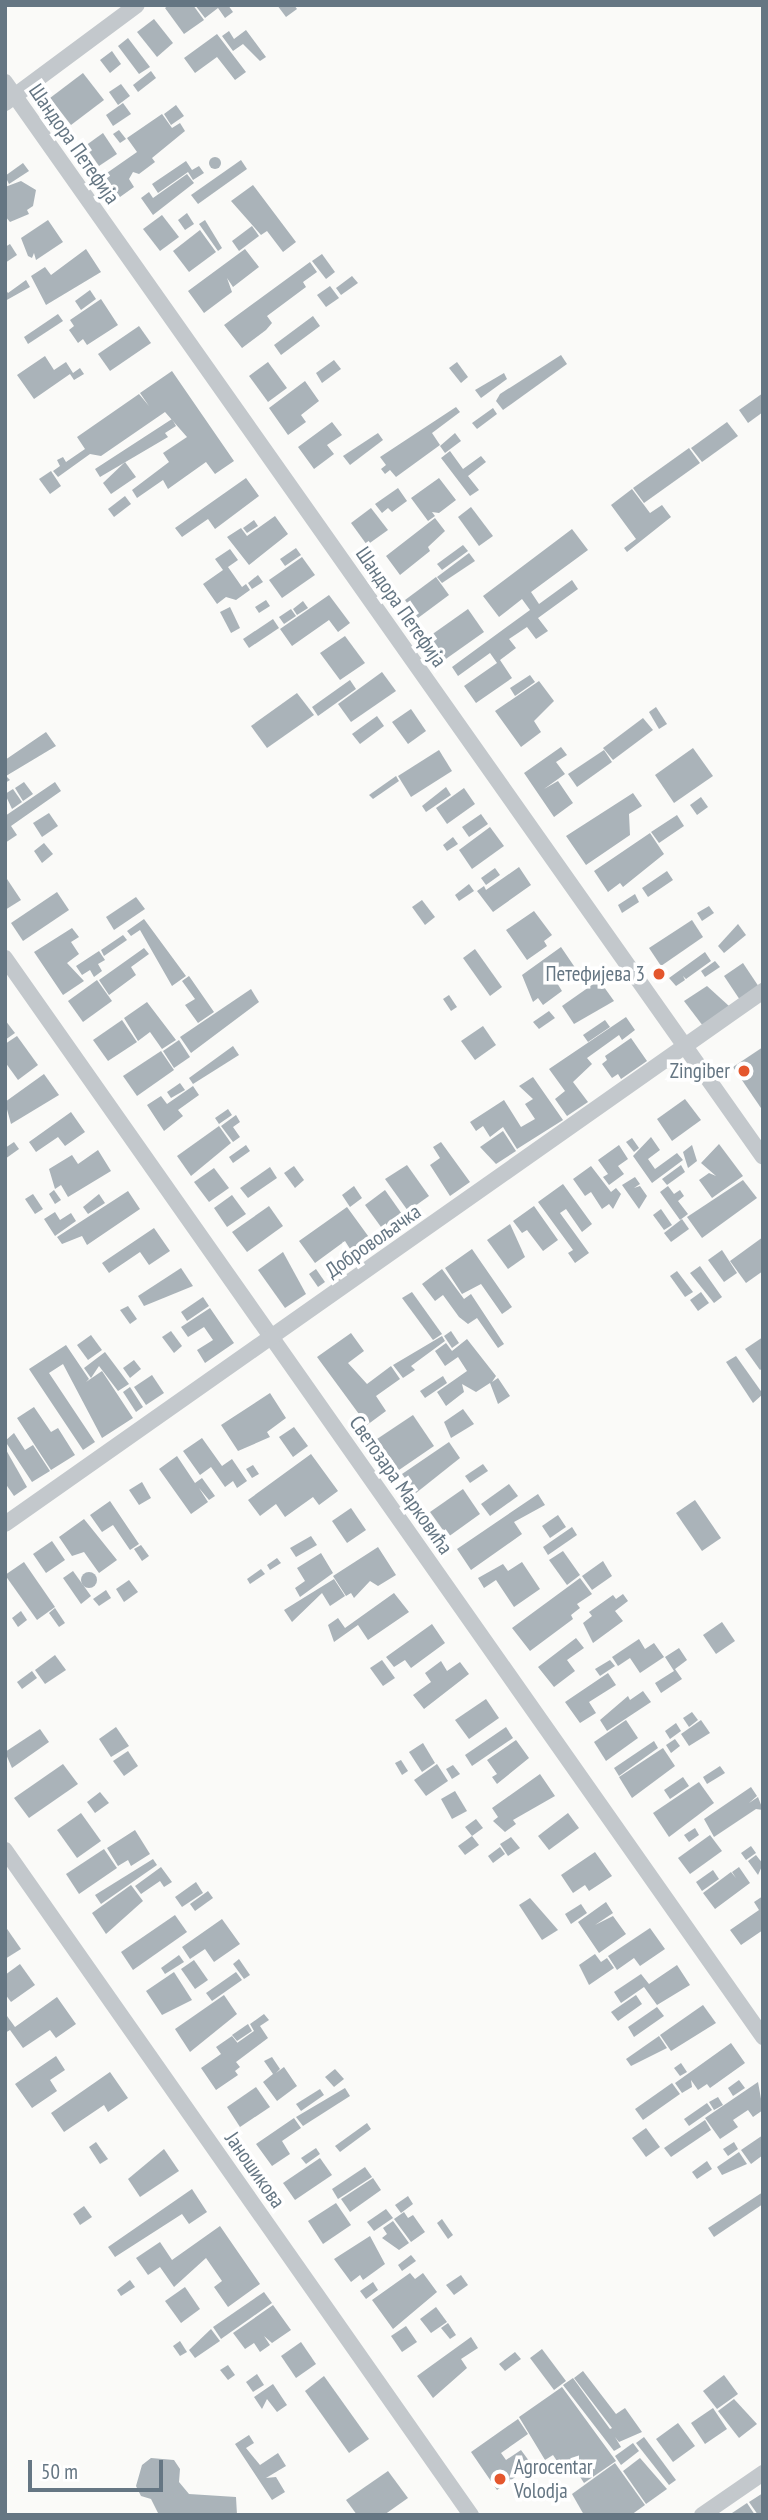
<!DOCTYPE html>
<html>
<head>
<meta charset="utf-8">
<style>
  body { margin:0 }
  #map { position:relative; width:768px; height:2520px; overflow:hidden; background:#fafaf8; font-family:"PT Sans Narrow",sans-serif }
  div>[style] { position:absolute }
  .building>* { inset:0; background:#aab3b9 }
  .round { border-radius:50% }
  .minor>* { height:16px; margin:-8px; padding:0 8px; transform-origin:8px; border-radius:8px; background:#c3c8cc }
  .dots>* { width:19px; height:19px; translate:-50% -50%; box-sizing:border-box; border:4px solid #fff; border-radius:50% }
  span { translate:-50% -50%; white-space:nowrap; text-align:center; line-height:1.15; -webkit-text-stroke:7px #fff; paint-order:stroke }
  .street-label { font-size:21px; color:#657683 }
  .poi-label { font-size:21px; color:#657683 }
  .right { translate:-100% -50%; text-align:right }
  .left { translate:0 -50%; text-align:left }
  .frame { position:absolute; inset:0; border:7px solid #657683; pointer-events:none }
  .scale { position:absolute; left:28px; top:2460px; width:135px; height:32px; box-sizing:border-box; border:4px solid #657683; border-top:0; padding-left:9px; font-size:21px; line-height:24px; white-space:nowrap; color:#657683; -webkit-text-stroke:5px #fff; paint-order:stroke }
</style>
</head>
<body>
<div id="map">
  <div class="building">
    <div style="clip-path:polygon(169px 5px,193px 5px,204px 20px,184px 34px,165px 8px)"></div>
    <div style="clip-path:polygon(195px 5px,228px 5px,233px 12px,225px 18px,218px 8px,205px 18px)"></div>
    <div style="clip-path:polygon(277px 5px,294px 5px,297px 9px,286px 17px)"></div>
    <div style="clip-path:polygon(154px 19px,173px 43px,157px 57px,137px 32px)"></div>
    <div style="clip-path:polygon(246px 30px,266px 57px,260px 61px,243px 44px,233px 51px,222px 36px,229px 31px,234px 39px)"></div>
    <div style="clip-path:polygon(217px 34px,246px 72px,235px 80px,217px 57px,195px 73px,184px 58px)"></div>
    <div style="clip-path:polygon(128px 38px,150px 67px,139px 74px,118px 46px)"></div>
    <div style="clip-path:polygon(112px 51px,121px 64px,110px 73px,100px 60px)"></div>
    <div style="clip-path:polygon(151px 71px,156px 78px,138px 92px,133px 85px)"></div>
    <div style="clip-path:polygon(83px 73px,104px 100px,71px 125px,50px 98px)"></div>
    <div style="clip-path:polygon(121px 84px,130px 96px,118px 105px,109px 92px)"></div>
    <div style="clip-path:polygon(123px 103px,131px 114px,113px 126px,106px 115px)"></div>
    <div style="clip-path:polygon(176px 105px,184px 116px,171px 125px,164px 114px)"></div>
    <div style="clip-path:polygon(162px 114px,172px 128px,180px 123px,185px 131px,152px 158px,155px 162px,139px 174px,133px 172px,129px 179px,134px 187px,120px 197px,104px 175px,137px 152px,127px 138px)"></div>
    <div style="clip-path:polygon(119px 130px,126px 139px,120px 143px,113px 134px)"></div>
    <div style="clip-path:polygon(103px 133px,117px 154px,99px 166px,85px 146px)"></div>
    <div class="round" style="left:209px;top:157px;width:12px;height:12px"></div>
    <div style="clip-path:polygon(241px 160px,247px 169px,198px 204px,191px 195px)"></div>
    <div style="clip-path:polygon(186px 161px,192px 170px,199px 166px,204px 173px,193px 180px,188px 172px,158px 193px,152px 184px)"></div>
    <div style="clip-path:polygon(23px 163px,29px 171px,9px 184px,5px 176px)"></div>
    <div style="clip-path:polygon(187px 174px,194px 183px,153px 215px,141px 198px,149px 192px,153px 198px)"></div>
    <div style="clip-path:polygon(21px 181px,36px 190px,33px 206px,27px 210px,29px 214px,10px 222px,5px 216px,5px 187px)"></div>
    <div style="clip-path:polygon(253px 185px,296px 242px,283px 252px,267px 231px,261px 235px,231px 201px)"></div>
    <div style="clip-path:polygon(187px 213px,194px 224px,185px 230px,178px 220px)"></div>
    <div style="clip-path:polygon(162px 215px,179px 237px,160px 251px,143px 229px)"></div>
    <div style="clip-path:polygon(48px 220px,63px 242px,36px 260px,34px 253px,32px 258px,28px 256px,21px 238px)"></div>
    <div style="clip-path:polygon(205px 220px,222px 248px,218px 251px,199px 224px)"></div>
    <div style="clip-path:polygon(252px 226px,259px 236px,239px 251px,232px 241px)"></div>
    <div style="clip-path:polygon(200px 230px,216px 252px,189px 272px,173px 251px)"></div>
    <div style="clip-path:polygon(10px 244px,17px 255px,5px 263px,5px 247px)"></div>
    <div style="clip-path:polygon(86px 249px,101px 272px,46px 305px,31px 276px,45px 267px,51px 275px)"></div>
    <div style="clip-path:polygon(245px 249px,259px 267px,233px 287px,227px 278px,232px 292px,204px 313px,188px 291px)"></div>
    <div style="clip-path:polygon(322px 254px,335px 272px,326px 279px,312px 261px)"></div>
    <div style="clip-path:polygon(310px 262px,317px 272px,303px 282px,306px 287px,267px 316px,272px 323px,266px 330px,242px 348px,224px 325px)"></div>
    <div style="clip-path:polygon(352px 276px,358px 283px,341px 295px,336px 288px)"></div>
    <div style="clip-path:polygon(26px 280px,30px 287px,5px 301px,5px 289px,8px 293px)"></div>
    <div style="clip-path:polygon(330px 286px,339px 298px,326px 307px,317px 295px)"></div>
    <div style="clip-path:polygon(90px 290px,96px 299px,81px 310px,75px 301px)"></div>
    <div style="clip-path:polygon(101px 299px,118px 325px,87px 345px,83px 339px,78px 343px,69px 330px,74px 326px,70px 320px)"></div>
    <div style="clip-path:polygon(58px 314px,63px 321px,28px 344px,24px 337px)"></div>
    <div style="clip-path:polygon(313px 316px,320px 326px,281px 355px,274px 345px)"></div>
    <div style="clip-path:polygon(139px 326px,151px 343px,110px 371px,98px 354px)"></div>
    <div style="clip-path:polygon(561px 355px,567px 364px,503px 410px,496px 401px,500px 394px)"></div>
    <div style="clip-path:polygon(45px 356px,54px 370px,66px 362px,73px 373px,80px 368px,84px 374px,74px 380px,70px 374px,34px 399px,17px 375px)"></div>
    <div style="clip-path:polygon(334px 360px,341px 369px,322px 383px,316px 373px)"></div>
    <div style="clip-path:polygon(268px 362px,287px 388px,268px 402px,249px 376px)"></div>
    <div style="clip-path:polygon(457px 362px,468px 377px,461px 383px,449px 368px)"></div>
    <div style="clip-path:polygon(172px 371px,234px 461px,215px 474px,206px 462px,168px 489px,163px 480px,137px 498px,132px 490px,169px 462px,163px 453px,187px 437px,165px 412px,101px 456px,90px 454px,58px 477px,53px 471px,60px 466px,57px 460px,63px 457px,66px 462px,85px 449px,77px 437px,139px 394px,149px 406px,140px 393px)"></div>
    <div style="clip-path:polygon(504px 373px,507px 379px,481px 398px,475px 390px)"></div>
    <div style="clip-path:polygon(305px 381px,319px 401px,301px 415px,306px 422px,288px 435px,269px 408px)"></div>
    <div style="clip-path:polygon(763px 393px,763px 412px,748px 423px,739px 410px)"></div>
    <div style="clip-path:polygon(456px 407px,460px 412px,432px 433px,440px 445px,396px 477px,390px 470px,385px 474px,381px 469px,386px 465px,380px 457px)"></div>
    <div style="clip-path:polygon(493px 408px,497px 414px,477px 429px,472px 423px)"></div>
    <div style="clip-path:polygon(172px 419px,176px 426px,165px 433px,168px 437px,100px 477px,95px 469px)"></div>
    <div style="clip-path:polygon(332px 422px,342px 435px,327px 445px,334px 454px,314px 469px,298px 447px)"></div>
    <div style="clip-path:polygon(727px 422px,738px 436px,702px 462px,691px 448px)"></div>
    <div style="clip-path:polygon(378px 433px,383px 440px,350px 465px,343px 456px)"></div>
    <div style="clip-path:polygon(455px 433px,461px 441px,445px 453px,440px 446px)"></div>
    <div style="clip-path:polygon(689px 448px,700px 463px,644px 503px,633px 488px)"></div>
    <div style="clip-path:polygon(450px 451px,463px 469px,481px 456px,486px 462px,468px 476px,479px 490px,470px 496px,441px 458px)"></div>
    <div style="clip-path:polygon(125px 462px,136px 477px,111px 494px,103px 483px)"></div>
    <div style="clip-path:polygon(51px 471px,61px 486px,50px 494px,39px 479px)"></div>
    <div style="clip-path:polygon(246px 478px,259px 496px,215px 529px,208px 519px,182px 537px,175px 528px)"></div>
    <div style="clip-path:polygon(439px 478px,456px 500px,439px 513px,432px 512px,435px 516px,428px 521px,411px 498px)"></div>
    <div style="clip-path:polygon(398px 488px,407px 501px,392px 512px,388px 508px,382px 513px,375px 504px)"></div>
    <div style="clip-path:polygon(632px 489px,650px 513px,662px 505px,671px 517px,627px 552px,624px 548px,636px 539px,611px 505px)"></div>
    <div style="clip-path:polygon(125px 496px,131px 504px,114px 517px,108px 509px)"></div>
    <div style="clip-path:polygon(471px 507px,493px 536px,479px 546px,458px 517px)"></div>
    <div style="clip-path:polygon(371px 508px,388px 530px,367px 545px,351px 523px)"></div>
    <div style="clip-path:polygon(275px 516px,288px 534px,249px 565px,227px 537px,241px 528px,247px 536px)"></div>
    <div style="clip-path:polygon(435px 518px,445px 531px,428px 547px,430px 551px,400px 575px,386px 556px)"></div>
    <div style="clip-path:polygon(254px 520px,258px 526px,247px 533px,243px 528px)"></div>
    <div style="clip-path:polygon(572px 529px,588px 550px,531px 592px,539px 604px,572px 580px,578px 589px,538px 618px,548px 631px,536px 639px,527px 627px,509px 639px,516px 648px,500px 660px,512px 678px,476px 703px,464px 686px,497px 663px,490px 653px,458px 676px,452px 667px,530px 610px,522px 599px,499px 617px,483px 596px)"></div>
    <div style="clip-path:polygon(463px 545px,468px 551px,442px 570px,437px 564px)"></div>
    <div style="clip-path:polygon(296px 548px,301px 555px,285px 566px,280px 559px)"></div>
    <div style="clip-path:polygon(230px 549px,238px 560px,228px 567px,242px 587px,246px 584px,250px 590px,236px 600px,226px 597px,217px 604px,203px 584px,223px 570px,215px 559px)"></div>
    <div style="clip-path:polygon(469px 553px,475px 561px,442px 583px,437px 577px)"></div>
    <div style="clip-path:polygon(302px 557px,315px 575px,282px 598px,269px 580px)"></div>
    <div style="clip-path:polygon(258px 575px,263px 582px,252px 589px,248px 583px)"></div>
    <div style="clip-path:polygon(436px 577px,449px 595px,418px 618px,405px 600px)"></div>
    <div style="clip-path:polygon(329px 595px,350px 623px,338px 632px,329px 620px,292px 646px,280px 629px)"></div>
    <div style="clip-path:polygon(266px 600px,270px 606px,259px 613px,255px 607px)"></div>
    <div style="clip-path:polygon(303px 601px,308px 608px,297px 615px,293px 609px)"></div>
    <div style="clip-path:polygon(230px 607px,240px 628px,231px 633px,220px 612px)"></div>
    <div style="clip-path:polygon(291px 609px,296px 616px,284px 624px,279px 617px)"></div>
    <div style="clip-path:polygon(468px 609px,484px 632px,443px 661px,427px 638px)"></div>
    <div style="clip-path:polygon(273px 619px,279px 628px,249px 648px,243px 639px)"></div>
    <div style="clip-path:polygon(345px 636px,365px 663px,340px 680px,320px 653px)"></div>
    <div style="clip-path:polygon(382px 672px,396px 691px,351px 722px,338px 704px)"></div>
    <div style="clip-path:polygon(530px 675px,535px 682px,515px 696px,510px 688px)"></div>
    <div style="clip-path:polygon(350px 680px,356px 689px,318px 716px,312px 707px)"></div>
    <div style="clip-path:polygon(539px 681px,554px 701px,534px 721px,541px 732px,521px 747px,495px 711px)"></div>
    <div style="clip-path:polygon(297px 693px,314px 715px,267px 748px,251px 726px)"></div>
    <div style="clip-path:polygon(656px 707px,667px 724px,659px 729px,649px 712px)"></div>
    <div style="clip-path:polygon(411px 709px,426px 731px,408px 744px,392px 722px)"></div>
    <div style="clip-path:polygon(377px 716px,384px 726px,360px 744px,352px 734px)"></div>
    <div style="clip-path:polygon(643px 718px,653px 730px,613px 760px,603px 748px)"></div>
    <div style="clip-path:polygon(46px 732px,56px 746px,6px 776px,10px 780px,5px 783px,5px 760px)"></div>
    <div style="clip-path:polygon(561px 747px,567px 755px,556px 762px,565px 774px,544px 789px,558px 781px,573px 803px,554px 817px,524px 773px)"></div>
    <div style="clip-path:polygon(693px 748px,713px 776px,674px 803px,655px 775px)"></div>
    <div style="clip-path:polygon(439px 750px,452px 771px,411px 797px,398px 776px)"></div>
    <div style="clip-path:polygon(604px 750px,612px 762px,577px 787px,568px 774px)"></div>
    <div style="clip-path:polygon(396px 776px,399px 781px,373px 799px,369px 795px)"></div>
    <div style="clip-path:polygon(24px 782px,33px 794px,23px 801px,15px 788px)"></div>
    <div style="clip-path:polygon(55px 782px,61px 791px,11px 826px,17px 835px,5px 843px,5px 816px)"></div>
    <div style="clip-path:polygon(446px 787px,451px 795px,426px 812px,422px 806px)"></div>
    <div style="clip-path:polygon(464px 788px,475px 804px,447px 824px,436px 808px)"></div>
    <div style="clip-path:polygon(13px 789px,22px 802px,12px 809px,5px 794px)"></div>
    <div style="clip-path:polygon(633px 793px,642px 806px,629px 814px,630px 835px,586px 865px,566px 836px)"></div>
    <div style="clip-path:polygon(701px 797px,708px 807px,697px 815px,690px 805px)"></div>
    <div style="clip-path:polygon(49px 813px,58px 826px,42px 837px,33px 823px)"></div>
    <div style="clip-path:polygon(481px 814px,488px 824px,469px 837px,462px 827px)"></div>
    <div style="clip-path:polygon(677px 815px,684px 826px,659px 843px,651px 832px)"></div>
    <div style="clip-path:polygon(490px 827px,504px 846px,472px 869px,459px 850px)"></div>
    <div style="clip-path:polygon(650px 833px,664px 854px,623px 887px,620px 883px,608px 892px,594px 871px)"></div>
    <div style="clip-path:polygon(453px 837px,458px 844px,447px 851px,443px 845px)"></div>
    <div style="clip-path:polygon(44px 843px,53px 854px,42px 863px,34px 851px)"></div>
    <div style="clip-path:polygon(519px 867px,531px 885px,493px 912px,477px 891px,484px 886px,486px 890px)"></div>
    <div style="clip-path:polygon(495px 868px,500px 875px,486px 885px,481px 878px)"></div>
    <div style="clip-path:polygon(667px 871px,673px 880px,648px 897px,642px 888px)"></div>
    <div style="clip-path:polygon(7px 879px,21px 900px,5px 910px,5px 881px)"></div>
    <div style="clip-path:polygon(469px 884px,474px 891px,459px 901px,455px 895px)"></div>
    <div style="clip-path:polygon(57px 892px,69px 910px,23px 941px,11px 923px)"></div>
    <div style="clip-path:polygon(635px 894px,639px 902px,622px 913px,618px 905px)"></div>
    <div style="clip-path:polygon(136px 897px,145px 909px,114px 930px,106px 917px)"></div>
    <div style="clip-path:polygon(422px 900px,435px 917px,425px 925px,412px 907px)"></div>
    <div style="clip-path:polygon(709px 906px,714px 913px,702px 921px,697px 913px)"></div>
    <div style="clip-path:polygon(534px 911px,552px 935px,544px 941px,547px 946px,527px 960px,506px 930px)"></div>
    <div style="clip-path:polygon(144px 919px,186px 976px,172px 986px,140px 930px,131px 936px,127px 931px)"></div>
    <div style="clip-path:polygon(692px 920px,703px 937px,661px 966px,649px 948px)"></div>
    <div style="clip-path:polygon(738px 924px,746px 935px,724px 953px,718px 946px)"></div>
    <div style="clip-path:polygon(72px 928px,79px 937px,71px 942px,79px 954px,67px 963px,84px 981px,63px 995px,34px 952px)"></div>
    <div style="clip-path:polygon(123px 935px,127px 940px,104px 956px,101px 950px)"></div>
    <div style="clip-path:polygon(561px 947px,576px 969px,557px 983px,562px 991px,543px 1005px,538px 998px,533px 1002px,522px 975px)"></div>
    <div style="clip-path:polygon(144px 948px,149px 954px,131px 967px,136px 975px,109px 995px,99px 980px)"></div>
    <div style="clip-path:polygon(475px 949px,502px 987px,490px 996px,463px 958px)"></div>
    <div style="clip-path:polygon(99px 951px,105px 960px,98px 964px,102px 971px,94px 977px,90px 970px,82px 975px,76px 966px)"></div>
    <div style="clip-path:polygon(705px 952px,711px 961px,686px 979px,683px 976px,685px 980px,676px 986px,669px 978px)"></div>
    <div style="clip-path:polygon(715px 961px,720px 967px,705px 977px,701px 971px)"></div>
    <div style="clip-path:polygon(743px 963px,759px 987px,740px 1000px,724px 976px)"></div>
    <div style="clip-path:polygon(189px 976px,214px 1012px,198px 1023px,185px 1005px,195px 999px,182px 981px)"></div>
    <div style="clip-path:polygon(97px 980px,112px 1001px,83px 1022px,68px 1001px)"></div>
    <div style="clip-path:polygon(599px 980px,614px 1001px,574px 1024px,562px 1006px)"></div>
    <div style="clip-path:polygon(707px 986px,729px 1006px,703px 1026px,684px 1001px)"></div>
    <div style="clip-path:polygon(251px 989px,259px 1002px,191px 1053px,180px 1037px)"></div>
    <div style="clip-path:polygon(449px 995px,457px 1007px,451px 1011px,443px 999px)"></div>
    <div style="clip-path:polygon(147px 1002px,176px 1040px,162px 1049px,150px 1032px,138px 1041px,124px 1018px)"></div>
    <div style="clip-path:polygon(549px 1011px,555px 1018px,539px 1029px,533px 1022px)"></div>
    <div style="clip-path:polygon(626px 1017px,635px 1030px,622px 1040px,619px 1035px,587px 1058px,592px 1064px,573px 1082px,588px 1102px,567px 1116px,555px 1099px,565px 1091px,549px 1069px)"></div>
    <div style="clip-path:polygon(5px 1020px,15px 1033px,5px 1040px)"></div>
    <div style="clip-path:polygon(122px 1020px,137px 1042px,108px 1061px,93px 1040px)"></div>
    <div style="clip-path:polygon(605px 1020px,610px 1027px,588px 1042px,583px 1035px)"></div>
    <div style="clip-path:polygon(483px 1026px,496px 1045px,475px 1060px,461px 1041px)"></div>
    <div style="clip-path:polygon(17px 1036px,38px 1065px,18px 1080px,5px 1062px,5px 1044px)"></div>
    <div style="clip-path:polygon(631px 1038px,647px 1061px,621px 1079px,618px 1074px,612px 1078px,602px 1064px,607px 1060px,605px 1056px)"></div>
    <div style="clip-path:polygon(179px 1040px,190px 1057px,174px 1068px,163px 1051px)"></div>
    <div style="clip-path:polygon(233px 1046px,239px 1055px,193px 1084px,189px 1078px)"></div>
    <div style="clip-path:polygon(763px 1047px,763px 1111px,733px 1067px)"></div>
    <div style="clip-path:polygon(161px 1051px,174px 1070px,137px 1096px,123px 1076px)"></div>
    <div style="clip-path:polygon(44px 1074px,59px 1095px,11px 1124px,5px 1102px)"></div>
    <div style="clip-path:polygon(533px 1077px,563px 1120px,517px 1149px,503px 1127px,490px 1137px,483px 1126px,476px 1131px,470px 1122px,504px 1100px,521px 1127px,535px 1119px,525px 1104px,533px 1099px,519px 1086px)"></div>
    <div style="clip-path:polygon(180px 1083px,185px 1090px,171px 1098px,167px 1092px)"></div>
    <div style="clip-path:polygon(193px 1086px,199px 1095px,178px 1110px,183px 1116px,164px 1131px,147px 1105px,161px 1096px,167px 1104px)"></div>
    <div style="clip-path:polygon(685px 1099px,701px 1120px,672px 1141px,657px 1119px)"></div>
    <div style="clip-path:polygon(228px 1109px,232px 1115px,219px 1124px,215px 1118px)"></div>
    <div style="clip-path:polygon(71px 1112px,85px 1132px,65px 1146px,58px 1137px,36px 1152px,29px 1142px)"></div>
    <div style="clip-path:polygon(236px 1115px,240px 1122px,233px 1127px,240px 1137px,233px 1142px,221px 1126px)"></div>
    <div style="clip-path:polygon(219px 1126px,231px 1143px,191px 1176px,177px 1156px)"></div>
    <div style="clip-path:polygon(503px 1131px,516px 1151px,496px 1164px,480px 1147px)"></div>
    <div style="clip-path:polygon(651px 1137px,660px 1150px,648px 1159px,655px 1169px,677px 1153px,683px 1160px,652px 1183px,633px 1156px)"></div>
    <div style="clip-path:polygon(632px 1138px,639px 1148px,634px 1152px,626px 1142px)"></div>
    <div style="clip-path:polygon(14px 1142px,19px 1149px,5px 1159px,5px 1148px)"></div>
    <div style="clip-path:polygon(441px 1142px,470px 1182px,450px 1196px,430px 1165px,440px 1158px,433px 1147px)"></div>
    <div style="clip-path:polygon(719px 1144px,743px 1176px,712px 1198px,699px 1180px,709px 1173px,716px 1176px,701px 1163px)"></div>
    <div style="clip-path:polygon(246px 1145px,250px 1151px,233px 1163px,229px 1157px)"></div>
    <div style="clip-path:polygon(619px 1145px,628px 1159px,618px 1166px,624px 1174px,609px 1185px,603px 1177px,608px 1174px,598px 1160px)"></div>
    <div style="clip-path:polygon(692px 1145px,697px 1161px,688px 1168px,683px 1152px)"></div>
    <div style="clip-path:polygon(98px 1150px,111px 1171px,68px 1197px,61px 1185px,55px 1189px,49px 1169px,72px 1155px,78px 1164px)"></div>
    <div style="clip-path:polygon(407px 1165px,429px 1196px,408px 1211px,385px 1179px)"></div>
    <div style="clip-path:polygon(681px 1165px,685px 1172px,667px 1185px,662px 1179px)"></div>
    <div style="clip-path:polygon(294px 1166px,304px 1180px,295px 1188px,284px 1173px)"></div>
    <div style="clip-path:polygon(591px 1166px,611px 1192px,616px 1188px,621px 1194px,613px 1209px,609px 1204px,602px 1209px,591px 1192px,585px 1196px,573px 1179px)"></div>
    <div style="clip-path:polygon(270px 1167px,277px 1178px,248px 1198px,240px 1188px)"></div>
    <div style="clip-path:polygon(214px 1168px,229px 1188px,209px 1202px,194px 1182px)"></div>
    <div style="clip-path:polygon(635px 1177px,640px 1184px,634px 1188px,640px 1186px,647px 1196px,639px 1209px,622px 1185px)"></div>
    <div style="clip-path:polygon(743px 1180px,757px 1198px,702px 1238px,687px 1217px)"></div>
    <div style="clip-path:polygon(563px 1184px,592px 1224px,582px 1232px,566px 1209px,560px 1213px,589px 1253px,575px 1263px,568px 1253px,573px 1250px,538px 1202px)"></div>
    <div style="clip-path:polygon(354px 1186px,362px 1198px,350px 1207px,342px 1195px)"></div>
    <div style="clip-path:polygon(668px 1186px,674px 1194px,680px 1190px,684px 1196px,678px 1201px,688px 1214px,680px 1220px,660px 1192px)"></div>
    <div style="clip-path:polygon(54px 1190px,61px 1200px,55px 1204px,49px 1194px)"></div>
    <div style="clip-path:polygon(385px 1190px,409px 1224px,389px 1238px,365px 1205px)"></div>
    <div style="clip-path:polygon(128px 1191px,140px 1209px,87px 1245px,82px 1236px,62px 1244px,57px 1237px)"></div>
    <div style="clip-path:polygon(33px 1194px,43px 1209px,35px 1214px,25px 1199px)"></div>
    <div style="clip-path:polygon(99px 1194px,105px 1203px,88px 1214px,83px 1207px)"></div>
    <div style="clip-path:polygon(232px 1195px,246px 1214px,227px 1227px,214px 1208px)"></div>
    <div style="clip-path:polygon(269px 1206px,283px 1226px,247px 1252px,232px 1232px)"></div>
    <div style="clip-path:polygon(534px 1206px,558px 1240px,543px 1251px,527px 1230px,522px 1233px,513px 1221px)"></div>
    <div style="clip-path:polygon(347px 1207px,371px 1240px,352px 1252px,345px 1241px,315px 1263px,299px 1241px)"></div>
    <div style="clip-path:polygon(661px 1209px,672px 1225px,664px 1230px,653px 1215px)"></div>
    <div style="clip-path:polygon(55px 1212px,60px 1220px,71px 1213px,76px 1221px,55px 1236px,44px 1219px)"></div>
    <div style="clip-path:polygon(682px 1219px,689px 1229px,671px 1242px,664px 1233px)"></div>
    <div style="clip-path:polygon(510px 1224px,525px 1257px,508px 1269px,487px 1240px)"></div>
    <div style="clip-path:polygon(154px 1228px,170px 1251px,149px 1265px,140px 1252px,109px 1273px,102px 1263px)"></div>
    <div style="clip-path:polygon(763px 1237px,763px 1271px,746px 1283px,730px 1261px)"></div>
    <div style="clip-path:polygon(472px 1249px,512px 1307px,502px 1314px,481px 1284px,462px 1294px,445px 1268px)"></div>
    <div style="clip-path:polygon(722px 1250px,737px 1273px,724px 1282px,708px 1260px)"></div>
    <div style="clip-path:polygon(283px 1252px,306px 1294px,285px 1308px,258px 1270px)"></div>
    <div style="clip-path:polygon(700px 1266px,722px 1297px,714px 1303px,690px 1273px)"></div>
    <div style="clip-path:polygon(181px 1268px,193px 1286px,144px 1306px,138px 1296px)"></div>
    <div style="clip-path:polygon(316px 1269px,325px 1282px,318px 1287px,309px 1274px)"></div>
    <div style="clip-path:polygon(442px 1269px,464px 1299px,471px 1294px,504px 1344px,498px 1348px,477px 1318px,468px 1324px,459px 1317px,443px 1295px,435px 1301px,422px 1284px)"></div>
    <div style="clip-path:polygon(677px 1271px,693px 1292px,685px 1297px,670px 1276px)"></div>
    <div style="clip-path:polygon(412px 1292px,442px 1334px,433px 1340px,402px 1298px)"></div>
    <div style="clip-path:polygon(701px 1292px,709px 1303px,698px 1311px,690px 1300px)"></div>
    <div style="clip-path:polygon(203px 1297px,209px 1306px,187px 1321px,181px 1312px)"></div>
    <div style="clip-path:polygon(128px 1306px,137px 1319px,130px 1324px,120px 1310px)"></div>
    <div style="clip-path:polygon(210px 1308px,234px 1343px,205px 1363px,197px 1350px,213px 1340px,204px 1327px,188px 1337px,181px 1327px)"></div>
    <div style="clip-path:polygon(171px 1331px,182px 1346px,174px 1353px,162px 1337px)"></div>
    <div style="clip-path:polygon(451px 1331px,459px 1343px,452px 1348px,444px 1336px)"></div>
    <div style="clip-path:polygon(351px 1333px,364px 1351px,348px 1363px,367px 1384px,391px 1366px,400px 1379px,376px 1396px,386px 1411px,367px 1425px,317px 1357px)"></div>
    <div style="clip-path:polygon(91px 1335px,102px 1350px,88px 1360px,77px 1345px)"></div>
    <div style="clip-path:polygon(442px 1336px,445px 1341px,411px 1366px,415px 1370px,403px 1378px,393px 1365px)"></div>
    <div style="clip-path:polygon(763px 1337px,763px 1368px,760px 1370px,745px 1349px)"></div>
    <div style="clip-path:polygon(467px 1339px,496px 1376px,492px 1382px,498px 1378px,510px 1396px,498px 1404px,490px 1383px,476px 1392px,462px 1384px,464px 1392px,446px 1406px,437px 1392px,467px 1371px,458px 1357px,445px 1366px,435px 1351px,446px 1343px,452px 1351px)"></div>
    <div style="clip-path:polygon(66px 1345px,89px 1379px,86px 1382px,102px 1371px,133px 1418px,102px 1438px,63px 1364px,49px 1373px,95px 1442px,83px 1450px,29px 1369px)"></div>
    <div style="clip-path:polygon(105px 1352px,129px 1384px,118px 1391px,99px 1366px,91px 1378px,84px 1368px)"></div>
    <div style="clip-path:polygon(736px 1356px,763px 1394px,753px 1403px,726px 1362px)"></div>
    <div style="clip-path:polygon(134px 1360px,141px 1369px,130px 1378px,123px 1368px)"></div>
    <div style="clip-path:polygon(152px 1375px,164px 1393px,146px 1405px,134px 1387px)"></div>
    <div style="clip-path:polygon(443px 1376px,447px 1383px,425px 1398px,420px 1391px)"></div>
    <div style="clip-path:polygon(130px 1387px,143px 1407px,136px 1412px,123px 1392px)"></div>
    <div style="clip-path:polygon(270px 1393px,286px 1418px,267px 1432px,270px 1437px,238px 1451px,221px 1425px)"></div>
    <div style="clip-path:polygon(34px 1407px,51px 1432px,58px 1428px,75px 1455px,51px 1470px,17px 1418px)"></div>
    <div style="clip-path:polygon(463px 1409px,474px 1424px,451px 1438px,444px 1422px)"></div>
    <div style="clip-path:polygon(413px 1415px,434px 1446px,399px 1470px,377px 1439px)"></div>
    <div style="clip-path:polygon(294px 1427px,308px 1446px,293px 1457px,279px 1437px)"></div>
    <div style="clip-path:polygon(14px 1433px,25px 1450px,33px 1445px,50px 1471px,32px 1482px,5px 1441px)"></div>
    <div style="clip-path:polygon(202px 1438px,222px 1466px,232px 1459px,247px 1481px,237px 1488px,233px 1481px,225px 1487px,211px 1467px,200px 1475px,183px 1451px)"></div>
    <div style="clip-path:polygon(449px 1442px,460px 1458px,416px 1493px,402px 1474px)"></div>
    <div style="clip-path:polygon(5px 1448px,27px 1487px,14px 1496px,5px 1483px)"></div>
    <div style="clip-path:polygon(311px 1454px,338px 1491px,319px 1505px,313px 1497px,285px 1517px,276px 1504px,260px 1516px,248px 1500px)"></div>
    <div style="clip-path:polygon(177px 1456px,195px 1483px,202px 1478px,215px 1496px,209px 1500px,199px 1488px,208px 1502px,191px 1514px,159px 1469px)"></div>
    <div style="clip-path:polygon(483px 1464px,488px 1471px,470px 1483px,465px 1476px)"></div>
    <div style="clip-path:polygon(253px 1465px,259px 1474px,252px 1478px,246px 1469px)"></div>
    <div style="clip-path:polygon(142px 1482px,151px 1498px,139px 1505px,129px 1490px)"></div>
    <div style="clip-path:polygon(509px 1484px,518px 1496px,490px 1516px,481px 1504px)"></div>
    <div style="clip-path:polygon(463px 1489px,480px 1514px,448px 1537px,430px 1512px)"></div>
    <div style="clip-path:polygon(538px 1494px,545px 1505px,514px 1522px,522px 1534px,471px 1570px,457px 1549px)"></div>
    <div style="clip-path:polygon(695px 1500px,721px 1538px,702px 1551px,676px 1513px)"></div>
    <div style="clip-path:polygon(110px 1501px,139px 1544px,130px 1550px,113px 1525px,102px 1532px,90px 1515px)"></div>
    <div style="clip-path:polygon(351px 1508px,366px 1530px,347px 1543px,332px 1521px)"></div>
    <div style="clip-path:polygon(558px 1515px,566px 1527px,550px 1538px,542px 1526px)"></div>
    <div style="clip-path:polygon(84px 1519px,117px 1560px,99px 1573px,84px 1552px,72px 1556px,59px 1537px)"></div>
    <div style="clip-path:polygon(572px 1527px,577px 1535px,548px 1555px,543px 1547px)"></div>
    <div style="clip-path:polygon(311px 1536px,317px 1545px,296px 1557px,290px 1548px)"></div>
    <div style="clip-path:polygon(52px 1541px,65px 1560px,46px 1573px,33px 1554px)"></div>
    <div style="clip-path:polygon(141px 1545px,149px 1556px,142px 1561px,134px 1549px)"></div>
    <div style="clip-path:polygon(378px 1547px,396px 1575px,378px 1586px,370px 1581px,354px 1598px,351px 1593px,346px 1596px,333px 1576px)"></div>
    <div style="clip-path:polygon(563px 1551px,580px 1575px,567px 1585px,549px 1560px)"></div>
    <div style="clip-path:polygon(321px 1553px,333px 1573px,300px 1597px,295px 1588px,305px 1581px,297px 1568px)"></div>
    <div style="clip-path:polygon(277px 1558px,281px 1563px,270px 1570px,267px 1565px)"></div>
    <div style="clip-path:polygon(603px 1561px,612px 1576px,592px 1590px,582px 1576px)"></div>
    <div style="clip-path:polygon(24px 1562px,55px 1607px,37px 1620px,5px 1575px)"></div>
    <div style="clip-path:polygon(522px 1562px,540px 1589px,514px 1607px,496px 1580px,484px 1588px,478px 1578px,503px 1564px,508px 1571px)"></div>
    <div style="clip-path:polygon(261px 1569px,265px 1574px,250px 1584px,247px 1579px)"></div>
    <div style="clip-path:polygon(73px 1571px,91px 1596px,81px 1604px,63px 1578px)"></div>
    <div class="round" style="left:81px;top:1572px;width:16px;height:16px"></div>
    <div style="clip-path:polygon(580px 1578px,592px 1594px,577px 1604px,580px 1608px,571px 1615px,573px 1619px,530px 1651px,512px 1628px)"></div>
    <div style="clip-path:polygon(334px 1579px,345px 1596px,330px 1606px,322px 1593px,292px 1622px,284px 1610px)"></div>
    <div style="clip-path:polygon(129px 1580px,138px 1592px,124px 1602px,116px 1589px)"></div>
    <div style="clip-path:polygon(106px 1590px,111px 1598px,99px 1606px,93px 1599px)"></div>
    <div style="clip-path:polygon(394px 1593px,409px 1612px,368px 1640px,358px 1625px,334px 1642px,328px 1625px,338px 1618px,345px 1628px)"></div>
    <div style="clip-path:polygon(623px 1594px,628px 1601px,615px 1611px,623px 1621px,593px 1643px,583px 1623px,592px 1616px,589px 1612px,613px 1595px,616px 1599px)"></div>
    <div style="clip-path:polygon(55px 1608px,65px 1623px,59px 1627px,49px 1613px)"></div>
    <div style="clip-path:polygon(21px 1611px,27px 1620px,18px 1627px,12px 1618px)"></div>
    <div style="clip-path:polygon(722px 1622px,735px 1641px,716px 1654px,703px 1635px)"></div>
    <div style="clip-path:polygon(432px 1624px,445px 1643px,411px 1668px,405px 1660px,394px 1667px,386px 1657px)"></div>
    <div style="clip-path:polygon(576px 1638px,584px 1648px,567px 1660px,575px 1671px,554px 1687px,538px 1667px)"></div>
    <div style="clip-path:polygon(639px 1639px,645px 1649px,654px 1643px,664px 1657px,640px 1673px,630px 1658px,618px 1666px,612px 1657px)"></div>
    <div style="clip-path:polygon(679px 1648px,687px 1660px,675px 1669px,682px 1679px,661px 1693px,655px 1683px,674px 1671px,665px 1657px)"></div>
    <div style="clip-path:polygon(55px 1655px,66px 1670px,45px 1684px,35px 1670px)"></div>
    <div style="clip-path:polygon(382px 1660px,395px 1678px,383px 1686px,370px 1668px)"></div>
    <div style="clip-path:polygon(610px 1660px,615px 1666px,600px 1676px,595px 1669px)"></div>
    <div style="clip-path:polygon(441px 1661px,447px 1671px,460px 1662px,469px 1674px,424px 1709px,413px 1695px,431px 1682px,425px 1673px)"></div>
    <div style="clip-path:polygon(32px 1671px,37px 1678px,22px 1689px,17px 1682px)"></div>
    <div style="clip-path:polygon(608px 1673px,616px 1685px,589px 1702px,596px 1713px,580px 1723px,565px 1702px)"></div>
    <div style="clip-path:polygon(643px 1691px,651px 1702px,607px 1731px,600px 1720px,628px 1696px,630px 1700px)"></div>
    <div style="clip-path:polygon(486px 1699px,499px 1718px,469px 1739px,455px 1720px)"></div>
    <div style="clip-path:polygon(692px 1712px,698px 1720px,689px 1727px,683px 1718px)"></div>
    <div style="clip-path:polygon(626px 1720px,638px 1738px,606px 1761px,594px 1742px)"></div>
    <div style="clip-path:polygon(701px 1720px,710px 1733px,689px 1746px,681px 1734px)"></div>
    <div style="clip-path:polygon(676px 1723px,681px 1731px,670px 1739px,665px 1731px)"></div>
    <div style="clip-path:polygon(116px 1727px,129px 1746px,111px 1757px,99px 1739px)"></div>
    <div style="clip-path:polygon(506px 1727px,513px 1738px,472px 1766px,465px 1755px)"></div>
    <div style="clip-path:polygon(40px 1729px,49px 1742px,12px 1768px,5px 1752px)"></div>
    <div style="clip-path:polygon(675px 1739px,680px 1746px,671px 1753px,666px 1745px)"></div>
    <div style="clip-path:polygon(516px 1740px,529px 1758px,497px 1784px,492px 1777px,497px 1774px,487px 1760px)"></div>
    <div style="clip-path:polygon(654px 1741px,658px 1748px,619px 1776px,614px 1768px)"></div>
    <div style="clip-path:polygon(423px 1743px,435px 1763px,422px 1772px,409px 1752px)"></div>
    <div style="clip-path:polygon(663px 1748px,675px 1766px,632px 1798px,619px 1777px)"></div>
    <div style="clip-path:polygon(128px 1751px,138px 1766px,124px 1776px,113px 1761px)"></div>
    <div style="clip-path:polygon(401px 1760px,408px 1771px,402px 1775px,395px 1763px)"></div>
    <div style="clip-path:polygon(63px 1764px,78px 1784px,29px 1818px,14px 1798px)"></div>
    <div style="clip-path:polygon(437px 1764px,448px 1781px,426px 1796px,414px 1780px)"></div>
    <div style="clip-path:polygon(453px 1765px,460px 1774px,452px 1779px,446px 1769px)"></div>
    <div style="clip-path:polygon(720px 1766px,725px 1773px,707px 1784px,703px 1777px)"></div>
    <div style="clip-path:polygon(540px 1774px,555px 1796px,513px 1820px,516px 1824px,505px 1832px,493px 1821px,498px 1817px,492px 1808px)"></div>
    <div style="clip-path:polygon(683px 1777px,689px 1786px,670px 1799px,664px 1790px)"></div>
    <div style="clip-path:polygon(699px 1782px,714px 1803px,669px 1837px,653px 1813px)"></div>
    <div style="clip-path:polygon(751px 1787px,757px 1796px,749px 1803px,758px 1797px,763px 1810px,756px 1809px,714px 1837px,704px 1819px)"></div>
    <div style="clip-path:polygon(455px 1791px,467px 1811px,452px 1819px,441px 1799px)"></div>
    <div style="clip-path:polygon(100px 1792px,109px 1803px,95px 1813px,87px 1802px)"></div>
    <div style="clip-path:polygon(81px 1813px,101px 1841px,77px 1858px,57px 1830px)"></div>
    <div style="clip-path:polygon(568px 1813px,579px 1828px,549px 1850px,538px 1836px)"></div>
    <div style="clip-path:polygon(476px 1819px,483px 1828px,472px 1836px,465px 1827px)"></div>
    <div style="clip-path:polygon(695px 1828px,699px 1835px,689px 1842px,684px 1835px)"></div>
    <div style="clip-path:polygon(135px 1830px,150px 1854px,131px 1866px,128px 1860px,118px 1866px,107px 1848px)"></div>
    <div style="clip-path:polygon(710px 1835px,722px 1851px,690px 1874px,678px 1858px)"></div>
    <div style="clip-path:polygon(472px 1836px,479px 1845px,465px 1855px,458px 1846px)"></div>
    <div style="clip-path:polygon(511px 1837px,520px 1848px,508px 1856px,500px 1844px)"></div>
    <div style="clip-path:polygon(751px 1846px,756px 1853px,746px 1860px,741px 1853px)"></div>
    <div style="clip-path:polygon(500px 1847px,505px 1854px,493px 1863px,488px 1856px)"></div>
    <div style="clip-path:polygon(104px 1849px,117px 1868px,79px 1894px,66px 1874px)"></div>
    <div style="clip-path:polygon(595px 1852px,612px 1876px,589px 1891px,585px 1885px,573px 1893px,561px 1875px)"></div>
    <div style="clip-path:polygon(756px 1855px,763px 1864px,758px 1875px,748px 1861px)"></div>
    <div style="clip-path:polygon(153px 1859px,157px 1865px,101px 1904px,95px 1895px)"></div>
    <div style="clip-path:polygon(161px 1867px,172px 1882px,164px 1887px,160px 1881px,141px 1894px,135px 1886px)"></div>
    <div style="clip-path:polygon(739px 1867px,750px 1883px,715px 1909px,703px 1893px,731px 1872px,736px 1878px,732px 1872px)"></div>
    <div style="clip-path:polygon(713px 1870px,719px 1879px,702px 1891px,696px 1882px)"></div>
    <div style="clip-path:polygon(196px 1882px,203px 1893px,182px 1907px,175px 1897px)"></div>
    <div style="clip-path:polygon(131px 1885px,143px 1901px,106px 1934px,92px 1913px)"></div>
    <div style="clip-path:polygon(208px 1891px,213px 1898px,195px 1911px,190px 1904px)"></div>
    <div style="clip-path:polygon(763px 1896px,763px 1930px,741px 1945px,730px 1930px,759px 1910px,754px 1902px)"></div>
    <div style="clip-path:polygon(530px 1898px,558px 1930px,542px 1940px,519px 1905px)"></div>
    <div style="clip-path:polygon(606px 1902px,613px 1913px,595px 1925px,613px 1916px,626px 1934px,599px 1953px,578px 1922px)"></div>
    <div style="clip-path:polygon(581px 1904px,587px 1913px,571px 1924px,565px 1914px)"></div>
    <div style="clip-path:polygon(175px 1915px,187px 1932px,133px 1970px,121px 1952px)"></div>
    <div style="clip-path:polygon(222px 1919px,240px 1944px,214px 1962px,205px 1949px,190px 1959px,182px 1947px)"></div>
    <div style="clip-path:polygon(5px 1926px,21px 1949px,5px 1959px)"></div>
    <div style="clip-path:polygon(650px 1928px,665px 1949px,640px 1966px,634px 1958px,617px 1970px,608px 1956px)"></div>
    <div style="clip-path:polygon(595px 1954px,601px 1962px,607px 1958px,614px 1968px,589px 1985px,579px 1965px)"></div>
    <div style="clip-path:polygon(179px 1955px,184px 1962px,165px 1974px,161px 1968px)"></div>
    <div style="clip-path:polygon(239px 1959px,250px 1975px,244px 1979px,233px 1964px)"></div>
    <div style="clip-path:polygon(194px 1960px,208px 1980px,195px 1989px,181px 1969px)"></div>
    <div style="clip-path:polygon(20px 1964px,35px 1985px,11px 2002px,5px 1994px,5px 1975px)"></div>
    <div style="clip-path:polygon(677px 1965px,690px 1985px,657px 2005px,644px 1987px,621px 2003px,614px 1992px,641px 1974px,649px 1984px)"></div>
    <div style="clip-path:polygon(174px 1972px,192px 2000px,162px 2015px,146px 1991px)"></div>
    <div style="clip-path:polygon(236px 1972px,242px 1980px,212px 2001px,206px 1993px)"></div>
    <div style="clip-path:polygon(224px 1995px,237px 2014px,190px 2052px,175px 2029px)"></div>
    <div style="clip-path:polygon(636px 1995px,642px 2004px,618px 2021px,611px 2012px)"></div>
    <div style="clip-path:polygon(57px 1997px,76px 2024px,56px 2038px,50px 2030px,23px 2048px,10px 2030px,5px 2033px,7px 2016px,15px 2027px)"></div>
    <div style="clip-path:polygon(703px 2005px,716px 2023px,671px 2051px,660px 2035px)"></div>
    <div style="clip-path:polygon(657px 2007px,664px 2016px,634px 2037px,628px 2027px)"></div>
    <div style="clip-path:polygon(264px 2014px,269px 2020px,260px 2026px,268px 2038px,236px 2062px,240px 2067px,235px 2071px,238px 2075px,216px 2090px,201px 2068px,221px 2054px,216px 2047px,232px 2036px,240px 2046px,237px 2043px,254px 2031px,250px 2024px)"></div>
    <div style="clip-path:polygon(248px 2024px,252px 2031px,237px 2041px,232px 2035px)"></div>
    <div style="clip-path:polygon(659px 2036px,667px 2048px,631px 2066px,626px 2059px)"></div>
    <div style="clip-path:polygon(731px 2043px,745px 2063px,710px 2088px,707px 2084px,698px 2090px,691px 2080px,692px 2087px,682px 2093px,675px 2083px)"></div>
    <div style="clip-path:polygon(56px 2056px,65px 2070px,50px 2080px,57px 2091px,32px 2108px,15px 2084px)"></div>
    <div style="clip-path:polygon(272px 2057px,280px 2069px,276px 2073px,284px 2067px,297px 2086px,277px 2101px,263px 2082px,273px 2074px,264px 2061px)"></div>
    <div style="clip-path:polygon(681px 2063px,687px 2072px,680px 2076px,674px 2068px)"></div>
    <div style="clip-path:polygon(335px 2069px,344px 2079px,334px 2087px,325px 2077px)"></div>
    <div style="clip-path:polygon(110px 2072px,128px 2098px,108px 2112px,104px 2105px,64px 2132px,51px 2113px)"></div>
    <div style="clip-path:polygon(739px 2080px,745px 2088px,733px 2096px,728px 2088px)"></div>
    <div style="clip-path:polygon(758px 2082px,763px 2110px,753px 2117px,748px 2110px,733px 2120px,738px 2127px,720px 2139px,705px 2118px)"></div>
    <div style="clip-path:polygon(672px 2083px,680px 2094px,643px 2120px,635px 2109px)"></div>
    <div style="clip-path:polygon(256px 2087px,270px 2107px,240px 2127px,227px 2107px)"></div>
    <div style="clip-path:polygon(345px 2088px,350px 2096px,303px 2126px,296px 2117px)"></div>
    <div style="clip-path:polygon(320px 2089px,324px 2095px,301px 2111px,296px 2104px)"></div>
    <div style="clip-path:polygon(718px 2097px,723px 2105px,714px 2110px,709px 2102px)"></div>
    <div style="clip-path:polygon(707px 2103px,712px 2110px,689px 2126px,684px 2119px)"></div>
    <div style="clip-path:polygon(294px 2118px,301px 2128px,282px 2141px,290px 2154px,272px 2166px,256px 2144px)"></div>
    <div style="clip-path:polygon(705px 2120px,711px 2130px,671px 2157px,664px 2148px)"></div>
    <div style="clip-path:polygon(367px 2123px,371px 2129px,340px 2152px,335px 2146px)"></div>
    <div style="clip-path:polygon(646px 2128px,660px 2147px,646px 2157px,632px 2138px)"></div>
    <div style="clip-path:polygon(763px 2135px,763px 2155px,751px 2164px,741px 2150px)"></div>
    <div style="clip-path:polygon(96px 2142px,108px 2159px,100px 2164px,89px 2147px)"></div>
    <div style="clip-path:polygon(734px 2142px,738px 2149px,728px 2156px,723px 2149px)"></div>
    <div style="clip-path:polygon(316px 2148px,320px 2154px,306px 2164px,301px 2158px)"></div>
    <div style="clip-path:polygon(164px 2149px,179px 2171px,140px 2197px,128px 2179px)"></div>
    <div style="clip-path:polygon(739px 2152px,747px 2164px,722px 2175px,717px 2167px)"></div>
    <div style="clip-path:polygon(320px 2158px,332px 2175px,295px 2200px,283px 2183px)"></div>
    <div style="clip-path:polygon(707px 2161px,712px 2169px,697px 2179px,692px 2172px)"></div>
    <div style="clip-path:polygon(365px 2167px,372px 2177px,338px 2199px,332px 2189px)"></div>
    <div style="clip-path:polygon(373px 2178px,381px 2190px,350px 2212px,341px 2199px)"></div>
    <div style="clip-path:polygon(192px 2189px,207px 2212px,189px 2224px,182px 2214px,115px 2257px,108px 2247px)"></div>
    <div style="clip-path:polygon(763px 2192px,763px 2204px,714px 2237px,708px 2228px)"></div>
    <div style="clip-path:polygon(408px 2196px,413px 2204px,401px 2213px,395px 2205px)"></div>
    <div style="clip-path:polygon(336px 2203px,351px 2225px,323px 2244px,308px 2221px)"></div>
    <div style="clip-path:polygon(84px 2206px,92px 2217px,80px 2225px,73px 2214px)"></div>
    <div style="clip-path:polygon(386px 2209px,393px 2218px,374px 2231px,367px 2222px)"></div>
    <div style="clip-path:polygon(404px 2212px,408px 2218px,413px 2215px,425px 2232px,411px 2242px,394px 2219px)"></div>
    <div style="clip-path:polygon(442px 2219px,453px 2235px,448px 2239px,437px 2223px)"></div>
    <div style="clip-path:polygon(393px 2221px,409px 2243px,399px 2250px,382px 2238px,387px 2234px,383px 2228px)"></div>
    <div style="clip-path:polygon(220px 2226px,260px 2284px,228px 2307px,214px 2287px,222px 2281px,206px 2258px,174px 2287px,160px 2267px,148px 2275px,136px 2258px,160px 2242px,172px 2260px)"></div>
    <div style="clip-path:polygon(370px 2236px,385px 2264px,363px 2280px,360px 2275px,351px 2282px,334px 2259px)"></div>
    <div style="clip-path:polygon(411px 2255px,416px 2261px,402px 2271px,398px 2265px)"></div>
    <div style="clip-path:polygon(410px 2273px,415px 2279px,423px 2273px,437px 2292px,393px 2329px,372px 2300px)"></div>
    <div style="clip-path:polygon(461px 2275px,468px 2285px,454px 2295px,446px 2285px)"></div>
    <div style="clip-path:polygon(130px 2280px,135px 2287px,121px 2296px,117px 2290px)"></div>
    <div style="clip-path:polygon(373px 2282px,378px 2290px,366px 2299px,360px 2291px)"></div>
    <div style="clip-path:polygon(185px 2287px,200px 2309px,181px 2323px,165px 2301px)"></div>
    <div style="clip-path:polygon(264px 2292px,272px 2303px,221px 2339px,213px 2327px)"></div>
    <div style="clip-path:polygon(273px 2305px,291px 2330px,272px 2343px,264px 2336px,270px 2345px,260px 2352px,254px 2343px,245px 2349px,233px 2333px)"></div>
    <div style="clip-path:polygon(436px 2307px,447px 2322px,431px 2333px,420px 2319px)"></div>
    <div style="clip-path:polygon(448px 2323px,456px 2335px,450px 2339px,441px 2328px)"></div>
    <div style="clip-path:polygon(406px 2326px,417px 2342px,402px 2352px,391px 2336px)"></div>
    <div style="clip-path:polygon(211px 2329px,220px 2341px,195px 2358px,189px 2350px)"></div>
    <div style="clip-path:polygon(471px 2337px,478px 2348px,461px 2359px,467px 2368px,433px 2398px,417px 2376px)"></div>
    <div style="clip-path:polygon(180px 2341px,187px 2352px,180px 2356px,173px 2346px)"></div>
    <div style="clip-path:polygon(301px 2342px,316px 2364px,296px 2378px,281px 2356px)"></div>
    <div style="clip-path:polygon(542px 2349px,566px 2381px,554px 2390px,530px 2358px)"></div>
    <div style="clip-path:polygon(515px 2352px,521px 2359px,505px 2371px,499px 2364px)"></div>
    <div style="clip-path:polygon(228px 2365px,235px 2375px,228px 2380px,220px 2370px)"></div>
    <div style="clip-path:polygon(583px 2371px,616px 2414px,625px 2408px,642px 2432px,619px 2442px,615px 2437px,621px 2447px,614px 2451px,563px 2385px,573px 2378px,610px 2429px,612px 2428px,574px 2378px)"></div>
    <div style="clip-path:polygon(257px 2374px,264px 2385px,253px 2392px,246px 2382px)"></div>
    <div style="clip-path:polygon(724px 2375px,738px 2394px,717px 2409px,703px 2391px)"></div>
    <div style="clip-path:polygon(324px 2376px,369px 2439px,349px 2453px,305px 2391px)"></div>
    <div style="clip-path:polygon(273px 2384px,287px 2405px,277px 2412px,267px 2399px,262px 2409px,254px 2397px)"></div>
    <div style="clip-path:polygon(562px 2387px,616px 2461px,584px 2483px,570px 2461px,561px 2467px,553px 2455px,545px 2460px,519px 2417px)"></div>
    <div style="clip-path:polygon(734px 2399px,757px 2424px,739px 2438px,718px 2411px)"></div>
    <div style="clip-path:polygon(713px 2408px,727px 2429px,705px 2444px,691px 2423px)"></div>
    <div style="clip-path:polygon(518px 2419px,528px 2434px,501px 2453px,506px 2460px,521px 2450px,532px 2465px,497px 2490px,471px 2452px)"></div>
    <div style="clip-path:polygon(678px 2423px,695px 2446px,673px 2462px,656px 2439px)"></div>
    <div style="clip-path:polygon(249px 2435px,254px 2443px,246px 2448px,260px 2465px,278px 2453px,286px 2466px,266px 2478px,276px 2477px,285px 2492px,272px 2500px,235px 2444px)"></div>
    <div style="clip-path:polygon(644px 2437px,676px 2480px,669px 2485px,636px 2443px)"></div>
    <div style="clip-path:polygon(633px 2443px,639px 2451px,621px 2465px,615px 2456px)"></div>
    <div style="clip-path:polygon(151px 2458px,174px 2460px,180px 2469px,179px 2482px,189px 2494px,236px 2497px,237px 2515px,159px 2515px,151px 2499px,141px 2496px,136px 2486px,142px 2465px)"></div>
    <div style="clip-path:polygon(640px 2458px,667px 2489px,646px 2504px,623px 2471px)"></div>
    <div style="clip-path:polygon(615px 2463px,645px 2505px,631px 2515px,584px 2515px,572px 2494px)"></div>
    <div style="clip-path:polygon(388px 2471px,408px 2498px,384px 2515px,357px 2515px,346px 2500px)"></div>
    <div style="clip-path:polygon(763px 2493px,763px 2515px,758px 2515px,749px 2502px)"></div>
    <div style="clip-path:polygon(747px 2503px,755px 2515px,729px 2515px)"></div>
  </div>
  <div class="minor">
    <div style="left:5px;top:82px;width:1315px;rotate:54.81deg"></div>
    <div style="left:5px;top:103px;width:164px;rotate:-36.6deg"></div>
    <div style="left:5px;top:958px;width:1319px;rotate:54.91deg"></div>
    <div style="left:5px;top:1524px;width:927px;rotate:-35.11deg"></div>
    <div style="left:5px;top:1850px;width:812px;rotate:54.98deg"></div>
    <div style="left:702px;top:2515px;width:74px;rotate:-34.5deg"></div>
  </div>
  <div class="dots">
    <div style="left:659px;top:974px;background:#e4572e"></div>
    <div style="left:744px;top:1071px;background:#e4572e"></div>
    <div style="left:500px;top:2479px;background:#e4572e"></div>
  </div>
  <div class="street-label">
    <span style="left:74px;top:144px;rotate:55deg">Шандора Петефија</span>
    <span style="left:401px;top:607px;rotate:55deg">Шандора Петефија</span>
    <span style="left:373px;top:1241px;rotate:-35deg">Добровољачка</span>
    <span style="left:401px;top:1485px;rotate:55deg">Светозара Марковића</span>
    <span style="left:255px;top:2170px;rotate:55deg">Јаношикова</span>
  </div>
  <div class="poi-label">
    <span class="right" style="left:645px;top:974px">Петефијева 3</span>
    <span class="right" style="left:730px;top:1071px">Zingiber</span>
    <span class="left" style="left:514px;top:2479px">Agrocentar<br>Volodja</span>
  </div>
  <div class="frame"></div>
  <div class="scale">50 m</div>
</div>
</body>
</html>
